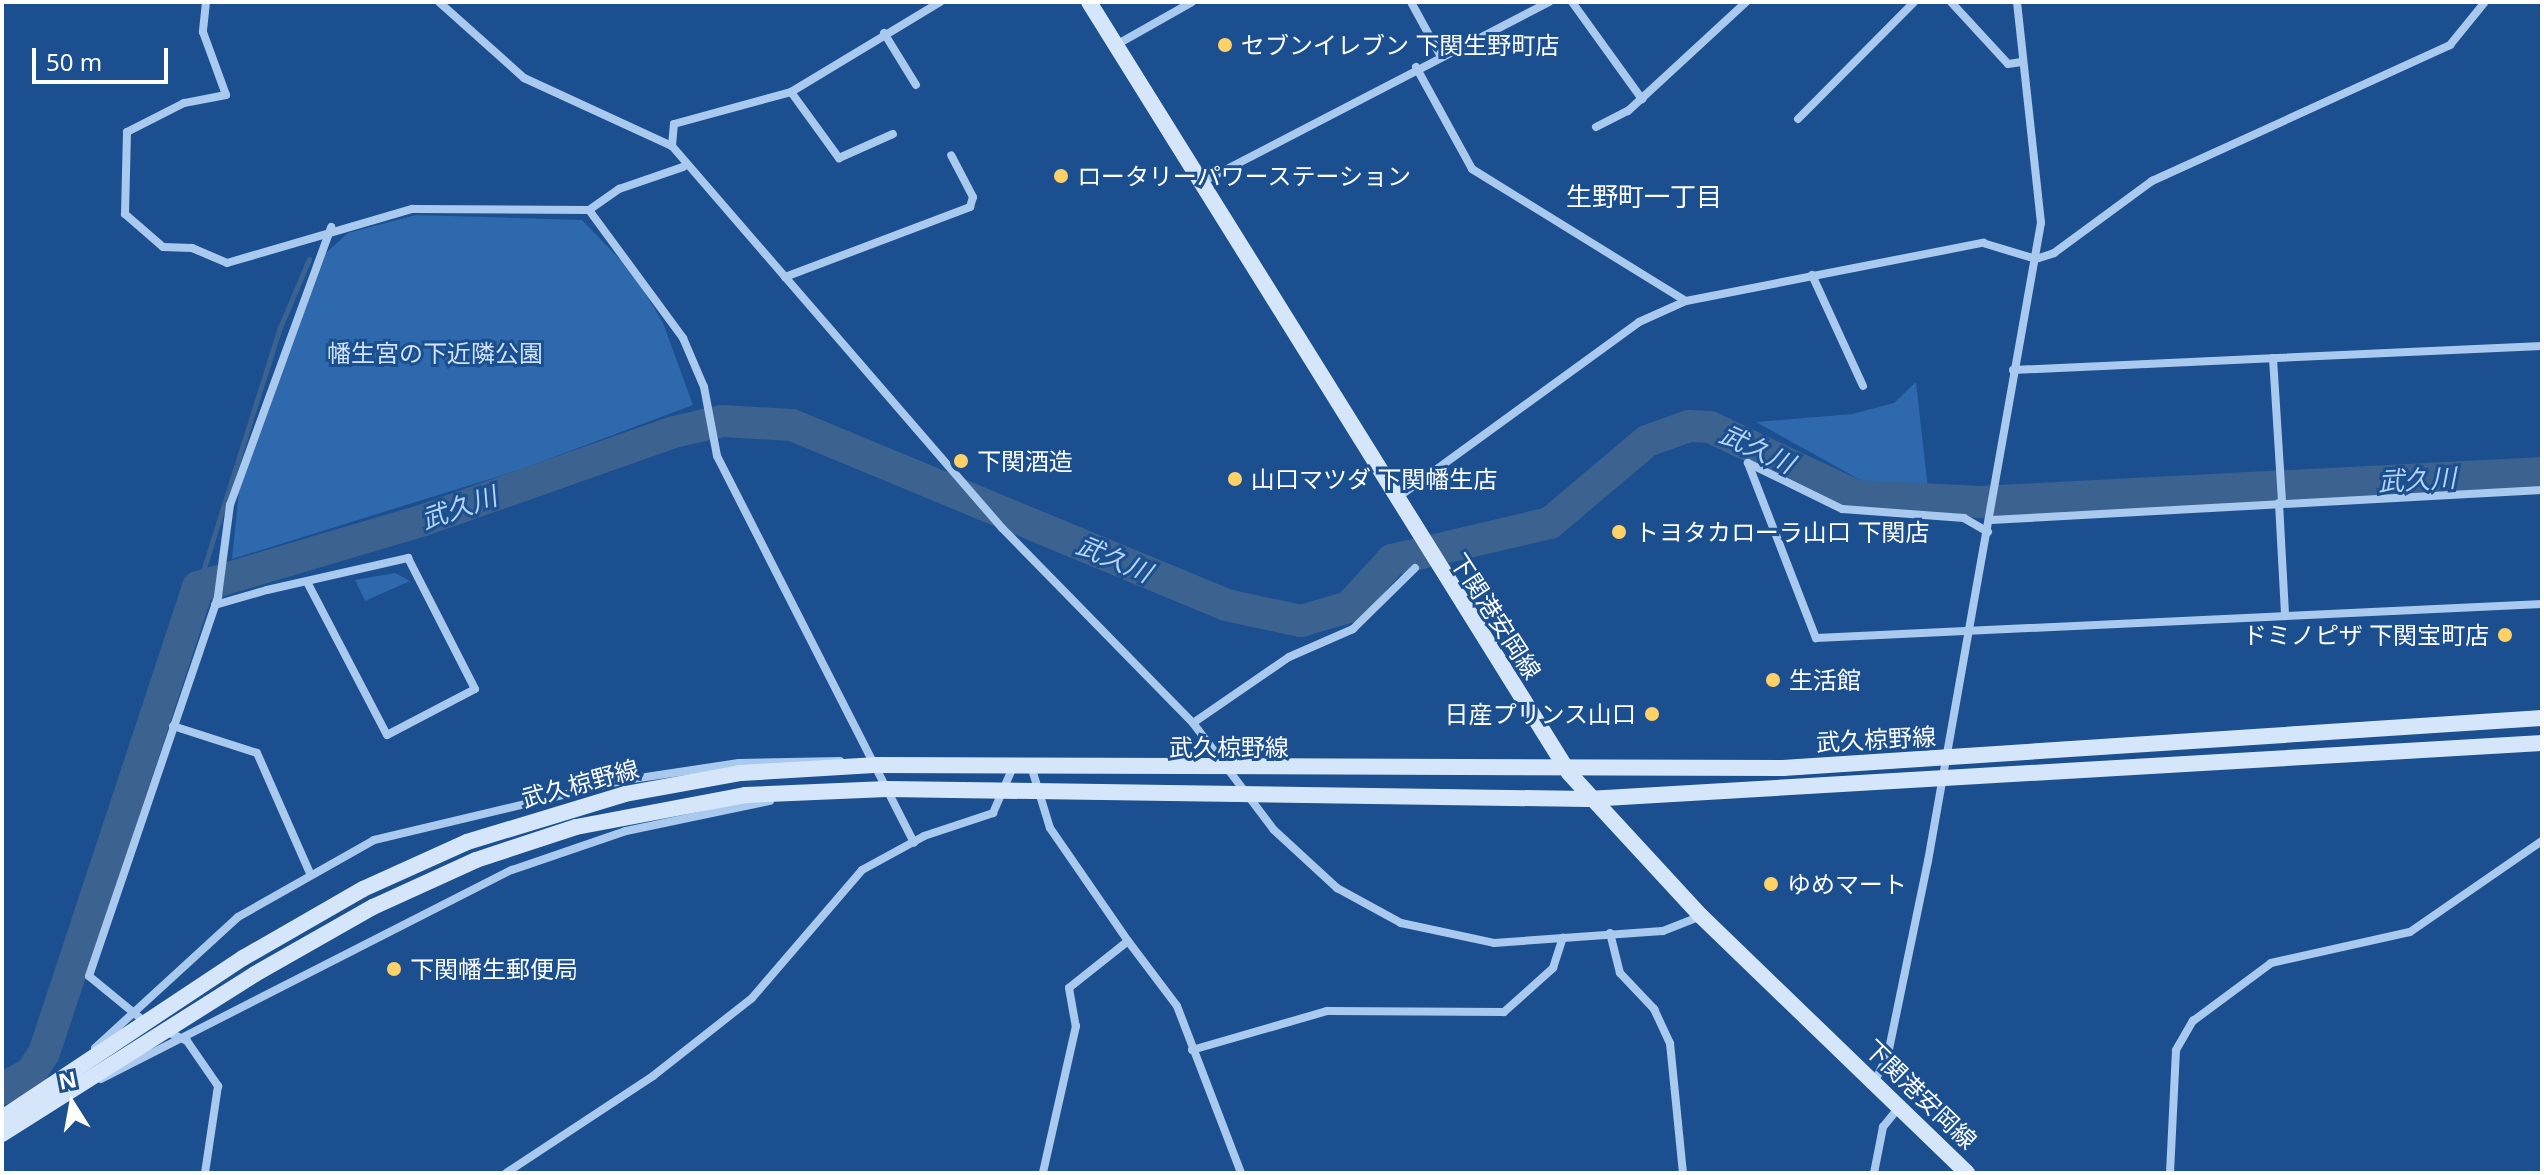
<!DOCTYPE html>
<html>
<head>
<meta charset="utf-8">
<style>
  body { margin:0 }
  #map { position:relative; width:2544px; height:1175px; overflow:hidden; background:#1b4f8f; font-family:"Noto Sans","Noto Sans JP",sans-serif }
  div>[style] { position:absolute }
  .green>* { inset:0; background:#2e69ad }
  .stream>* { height:5px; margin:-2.5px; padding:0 2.5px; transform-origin:2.5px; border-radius:2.5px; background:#3c6290 }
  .river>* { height:32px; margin:-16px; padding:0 16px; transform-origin:16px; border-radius:16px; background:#3c6290 }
  .minor>* { height:8px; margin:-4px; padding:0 4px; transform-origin:4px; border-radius:4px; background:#a9c9ee }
  .secondary>* { height:16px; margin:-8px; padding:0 8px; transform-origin:8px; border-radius:8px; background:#d6e6fa }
  .secondary-bridge>* { height:16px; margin:-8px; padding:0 8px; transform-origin:8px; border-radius:8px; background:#d6e6fa }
  .dots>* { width:22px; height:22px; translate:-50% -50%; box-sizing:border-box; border:4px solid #1b4f8f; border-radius:50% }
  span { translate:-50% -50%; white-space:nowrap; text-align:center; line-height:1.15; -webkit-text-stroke:6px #1b4f8f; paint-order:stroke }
  .poi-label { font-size:24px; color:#fff }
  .left { translate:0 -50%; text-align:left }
  .right { translate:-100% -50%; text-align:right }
  .park-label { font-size:24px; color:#cfe3fa }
  .street-label { font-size:24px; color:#fff }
  .neighbourhood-label { font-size:26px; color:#fff }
  .water-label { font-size:26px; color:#b5d3f5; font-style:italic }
  .frame { position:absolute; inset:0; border:4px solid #fff; pointer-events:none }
  .north { position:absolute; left:32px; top:1063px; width:80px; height:80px; -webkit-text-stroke:6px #1b4f8f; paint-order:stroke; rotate:349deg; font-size:22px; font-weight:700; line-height:32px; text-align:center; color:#fff }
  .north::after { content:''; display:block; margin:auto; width:28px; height:36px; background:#fff; clip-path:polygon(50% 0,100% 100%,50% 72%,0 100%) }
  .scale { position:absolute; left:32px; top:48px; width:136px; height:36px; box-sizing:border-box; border:4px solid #fff; border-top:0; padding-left:10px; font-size:24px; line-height:28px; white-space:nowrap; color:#fff; -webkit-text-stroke:6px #1b4f8f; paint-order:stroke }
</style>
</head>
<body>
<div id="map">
  <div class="green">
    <div style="clip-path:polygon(416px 215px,582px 220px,633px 273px,663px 323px,693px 405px,522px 469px,232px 559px,239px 491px,326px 253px,348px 233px)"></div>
    <div style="clip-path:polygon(1916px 382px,1928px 489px,1864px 482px,1756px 422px,1852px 414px,1894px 403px)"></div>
    <div style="clip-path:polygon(395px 573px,410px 581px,365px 601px,355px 580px)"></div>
  </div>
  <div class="stream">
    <div style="left:198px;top:587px;width:269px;rotate:-72.5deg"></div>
    <div style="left:279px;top:330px;width:77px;rotate:-67.1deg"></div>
  </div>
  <div class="river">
    <div style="left:2px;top:1089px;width:33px;rotate:-29deg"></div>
    <div style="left:31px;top:1073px;width:24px;rotate:-57deg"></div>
    <div style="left:44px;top:1053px;width:491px;rotate:-71.7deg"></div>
    <div style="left:198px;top:587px;width:236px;rotate:-16.5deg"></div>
    <div style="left:424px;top:520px;width:265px;rotate:-19.4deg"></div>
    <div style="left:674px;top:432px;width:49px;rotate:-12.9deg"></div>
    <div style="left:722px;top:421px;width:70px;rotate:3.3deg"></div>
    <div style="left:792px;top:425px;width:470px;rotate:22.5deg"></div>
    <div style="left:1226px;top:605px;width:77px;rotate:12deg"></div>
    <div style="left:1301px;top:621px;width:50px;rotate:-16.3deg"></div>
    <div style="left:1349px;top:607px;width:64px;rotate:-47.5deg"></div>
    <div style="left:1392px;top:560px;width:162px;rotate:-13.2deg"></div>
    <div style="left:1550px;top:523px;width:127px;rotate:-40.2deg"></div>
    <div style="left:1647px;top:441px;width:45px;rotate:-19.7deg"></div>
    <div style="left:1689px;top:426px;width:21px;rotate:3deg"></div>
    <div style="left:1710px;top:427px;width:161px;rotate:25.3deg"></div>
    <div style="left:1856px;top:496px;width:124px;rotate:2.8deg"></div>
    <div style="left:1980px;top:502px;width:563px;rotate:-2.95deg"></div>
  </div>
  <div class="minor">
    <div style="left:206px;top:2px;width:30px;rotate:96deg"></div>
    <div style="left:203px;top:32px;width:67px;rotate:69.9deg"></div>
    <div style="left:226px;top:95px;width:43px;rotate:169.2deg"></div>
    <div style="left:184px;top:103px;width:64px;rotate:153deg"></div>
    <div style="left:127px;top:132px;width:82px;rotate:91.4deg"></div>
    <div style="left:125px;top:214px;width:50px;rotate:41deg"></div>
    <div style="left:163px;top:247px;width:29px;rotate:2deg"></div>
    <div style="left:192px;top:248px;width:38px;rotate:23deg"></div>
    <div style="left:227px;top:263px;width:193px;rotate:-16.3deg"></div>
    <div style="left:412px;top:209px;width:177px;rotate:0.3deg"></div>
    <div style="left:589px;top:210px;width:37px;rotate:-35deg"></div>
    <div style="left:619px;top:189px;width:68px;rotate:-19deg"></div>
    <div style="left:439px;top:2px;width:114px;rotate:41.8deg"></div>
    <div style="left:524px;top:78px;width:163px;rotate:24.7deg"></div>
    <div style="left:672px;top:146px;width:505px;rotate:49.18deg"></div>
    <div style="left:1002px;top:528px;width:273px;rotate:45.6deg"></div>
    <div style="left:1193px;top:723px;width:134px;rotate:52.9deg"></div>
    <div style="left:1274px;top:830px;width:86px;rotate:42.6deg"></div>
    <div style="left:1337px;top:888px;width:73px;rotate:28.7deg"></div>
    <div style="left:1401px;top:923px;width:95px;rotate:12.1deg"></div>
    <div style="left:1494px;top:943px;width:169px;rotate:-4.1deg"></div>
    <div style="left:1663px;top:931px;width:41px;rotate:-21.5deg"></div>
    <div style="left:1411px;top:2px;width:60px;rotate:61.3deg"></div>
    <div style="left:1572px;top:2px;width:120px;rotate:54.2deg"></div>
    <div style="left:1951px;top:2px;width:84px;rotate:47.4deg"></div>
    <div style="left:2008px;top:64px;width:14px;rotate:-8deg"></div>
    <div style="left:884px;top:33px;width:61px;rotate:58.4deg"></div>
    <div style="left:1116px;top:45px;width:87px;rotate:-29.5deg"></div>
    <div style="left:1416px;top:67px;width:116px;rotate:61.2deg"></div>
    <div style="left:1472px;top:169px;width:251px;rotate:31.7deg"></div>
    <div style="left:791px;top:92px;width:82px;rotate:54deg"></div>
    <div style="left:839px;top:158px;width:59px;rotate:-24deg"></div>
    <div style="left:1798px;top:119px;width:165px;rotate:-45.2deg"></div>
    <div style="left:1596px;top:127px;width:36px;rotate:-27deg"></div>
    <div style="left:1628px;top:111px;width:161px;rotate:-42.7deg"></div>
    <div style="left:672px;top:146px;width:22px;rotate:-85deg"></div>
    <div style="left:674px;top:124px;width:121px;rotate:-15.3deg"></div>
    <div style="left:791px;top:92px;width:174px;rotate:-31.1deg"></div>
    <div style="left:1202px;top:182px;width:391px;rotate:-27.4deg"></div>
    <div style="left:589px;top:210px;width:159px;rotate:53.7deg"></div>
    <div style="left:683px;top:338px;width:53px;rotate:66.8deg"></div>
    <div style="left:704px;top:387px;width:70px;rotate:79.3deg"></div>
    <div style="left:717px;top:456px;width:434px;rotate:63deg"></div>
    <div style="left:1812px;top:275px;width:122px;rotate:65.3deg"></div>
    <div style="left:785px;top:277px;width:198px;rotate:-20.7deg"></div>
    <div style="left:970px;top:207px;width:10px;rotate:-73deg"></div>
    <div style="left:973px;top:197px;width:47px;rotate:-117.6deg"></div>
    <div style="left:2273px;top:358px;width:145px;rotate:86.4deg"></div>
    <div style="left:2013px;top:370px;width:530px;rotate:-2.6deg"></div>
    <div style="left:1397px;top:498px;width:299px;rotate:-36deg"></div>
    <div style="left:1639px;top:322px;width:51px;rotate:-24.1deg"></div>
    <div style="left:1686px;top:301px;width:303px;rotate:-11.1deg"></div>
    <div style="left:1983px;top:243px;width:55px;rotate:16.8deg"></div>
    <div style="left:2036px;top:259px;width:19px;rotate:-18deg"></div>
    <div style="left:2054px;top:253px;width:122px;rotate:-36.3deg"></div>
    <div style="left:2152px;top:181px;width:328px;rotate:-24.5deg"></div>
    <div style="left:2450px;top:45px;width:55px;rotate:-50.9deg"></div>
    <div style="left:2279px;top:503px;width:111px;rotate:86.9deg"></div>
    <div style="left:1991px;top:520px;width:552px;rotate:-3.12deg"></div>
    <div style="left:1988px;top:532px;width:28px;rotate:-150deg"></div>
    <div style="left:1964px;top:518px;width:122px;rotate:-175.8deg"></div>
    <div style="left:1842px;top:509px;width:105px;rotate:-153.9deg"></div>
    <div style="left:1748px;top:463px;width:188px;rotate:68.8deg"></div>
    <div style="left:1816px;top:638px;width:727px;rotate:-2.68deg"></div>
    <div style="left:215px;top:605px;width:54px;rotate:-16.1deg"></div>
    <div style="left:267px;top:590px;width:145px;rotate:-12.8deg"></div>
    <div style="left:408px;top:558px;width:147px;rotate:62.9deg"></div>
    <div style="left:475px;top:689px;width:99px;rotate:152.4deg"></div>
    <div style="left:387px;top:735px;width:173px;rotate:-117.6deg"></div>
    <div style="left:1193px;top:723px;width:116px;rotate:-34.5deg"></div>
    <div style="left:1289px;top:657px;width:70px;rotate:-23.6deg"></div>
    <div style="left:1353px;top:629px;width:87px;rotate:-44.5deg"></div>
    <div style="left:173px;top:726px;width:88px;rotate:17.8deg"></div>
    <div style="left:257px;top:753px;width:129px;rotate:66.2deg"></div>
    <div style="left:1031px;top:766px;width:65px;rotate:73deg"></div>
    <div style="left:1050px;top:828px;width:137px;rotate:55.4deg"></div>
    <div style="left:1128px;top:941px;width:75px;rotate:141.5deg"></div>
    <div style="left:1069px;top:988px;width:39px;rotate:80deg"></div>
    <div style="left:1076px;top:1026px;width:151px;rotate:102.7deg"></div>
    <div style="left:1610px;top:933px;width:41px;rotate:76deg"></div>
    <div style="left:1620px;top:973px;width:50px;rotate:46.6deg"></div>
    <div style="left:1654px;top:1009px;width:38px;rotate:65deg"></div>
    <div style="left:1670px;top:1043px;width:131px;rotate:84.3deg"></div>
    <div style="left:1128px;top:941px;width:81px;rotate:53deg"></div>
    <div style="left:1177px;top:1006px;width:179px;rotate:69deg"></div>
    <div style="left:145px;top:1022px;width:72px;rotate:-140.6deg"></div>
    <div style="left:89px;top:976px;width:401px;rotate:-71.2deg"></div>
    <div style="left:218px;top:596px;width:92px;rotate:-82.5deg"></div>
    <div style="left:230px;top:505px;width:296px;rotate:-70deg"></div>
    <div style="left:165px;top:1031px;width:24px;rotate:24deg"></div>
    <div style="left:187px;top:1041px;width:55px;rotate:55.4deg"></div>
    <div style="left:218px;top:1086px;width:88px;rotate:98.5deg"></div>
    <div style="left:95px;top:1048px;width:194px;rotate:-42.5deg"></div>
    <div style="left:238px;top:917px;width:156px;rotate:-29.5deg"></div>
    <div style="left:374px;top:840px;width:259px;rotate:-13.4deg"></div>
    <div style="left:626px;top:780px;width:114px;rotate:-8.6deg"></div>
    <div style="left:739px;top:763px;width:101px;rotate:-1.1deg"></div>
    <div style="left:1192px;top:1050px;width:141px;rotate:-16.1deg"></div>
    <div style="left:1327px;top:1011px;width:177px;rotate:0.3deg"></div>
    <div style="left:1504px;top:1012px;width:66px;rotate:-41.9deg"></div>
    <div style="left:1553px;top:968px;width:32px;rotate:-72deg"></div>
    <div style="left:101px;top:1079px;width:461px;rotate:-27deg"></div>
    <div style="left:512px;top:870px;width:120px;rotate:-18.9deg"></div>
    <div style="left:626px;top:831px;width:147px;rotate:-11.8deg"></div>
    <div style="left:1875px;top:1081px;width:30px;rotate:-64deg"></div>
    <div style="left:1888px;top:1054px;width:197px;rotate:-78.3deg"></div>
    <div style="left:1928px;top:861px;width:648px;rotate:-79.96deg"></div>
    <div style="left:2041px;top:223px;width:222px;rotate:-96.2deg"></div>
    <div style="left:506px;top:1173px;width:176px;rotate:-33.4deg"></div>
    <div style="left:653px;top:1076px;width:126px;rotate:-38.2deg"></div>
    <div style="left:752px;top:998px;width:169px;rotate:-49.3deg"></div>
    <div style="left:862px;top:870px;width:71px;rotate:-28.7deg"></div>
    <div style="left:924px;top:836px;width:73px;rotate:-18.4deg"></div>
    <div style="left:993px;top:813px;width:50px;rotate:-66.5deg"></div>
    <div style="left:1874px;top:1173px;width:47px;rotate:-78.9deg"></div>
    <div style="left:1883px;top:1127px;width:27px;rotate:-51deg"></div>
    <div style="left:2170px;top:1173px;width:123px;rotate:-87.2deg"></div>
    <div style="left:2176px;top:1050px;width:34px;rotate:-60deg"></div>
    <div style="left:2193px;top:1021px;width:97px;rotate:-36.6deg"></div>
    <div style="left:2271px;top:963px;width:142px;rotate:-12.6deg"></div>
    <div style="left:2410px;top:932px;width:160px;rotate:-34.6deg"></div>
  </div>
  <div class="secondary">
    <div style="left:1089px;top:2px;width:908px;rotate:58.09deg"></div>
    <div style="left:1569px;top:773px;width:195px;rotate:47.3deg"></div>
    <div style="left:1701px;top:916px;width:370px;rotate:44deg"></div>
    <div style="left:243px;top:958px;width:138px;rotate:-29.9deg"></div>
    <div style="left:363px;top:889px;width:114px;rotate:-24.3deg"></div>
    <div style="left:467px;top:842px;width:165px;rotate:-16.9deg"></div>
    <div style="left:625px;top:794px;width:118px;rotate:-10.3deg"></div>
    <div style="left:741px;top:773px;width:133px;rotate:-3.4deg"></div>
    <div style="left:874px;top:765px;width:909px;rotate:0.19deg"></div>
    <div style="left:1783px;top:768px;width:761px;rotate:-3.77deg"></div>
    <div style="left:255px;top:974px;width:136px;rotate:-29.6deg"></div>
    <div style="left:373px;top:907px;width:113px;rotate:-24.5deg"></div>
    <div style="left:476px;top:860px;width:105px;rotate:-18.3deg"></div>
    <div style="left:576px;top:827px;width:172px;rotate:-10.7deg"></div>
    <div style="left:745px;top:795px;width:142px;rotate:-2.4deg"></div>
    <div style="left:887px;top:789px;width:701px;rotate:0.82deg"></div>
    <div style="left:1588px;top:799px;width:956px;rotate:-3.36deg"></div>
  </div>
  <div class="secondary-bridge">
    <div style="left:2px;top:1118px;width:289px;rotate:-33.6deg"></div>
    <div style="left:2px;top:1134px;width:299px;rotate:-32.3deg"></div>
  </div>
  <div class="dots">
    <div style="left:1225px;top:45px;background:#ffd166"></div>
    <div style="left:1061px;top:176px;background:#ffd166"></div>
    <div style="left:961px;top:461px;background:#ffd166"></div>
    <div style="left:1235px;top:479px;background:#ffd166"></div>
    <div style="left:1619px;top:532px;background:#ffd166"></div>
    <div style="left:2505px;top:635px;background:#ffd166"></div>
    <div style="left:1773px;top:680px;background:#ffd166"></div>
    <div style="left:1652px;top:714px;background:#ffd166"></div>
    <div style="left:1771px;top:884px;background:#ffd166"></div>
    <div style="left:394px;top:969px;background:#ffd166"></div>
  </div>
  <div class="poi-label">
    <span class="left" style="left:1241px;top:45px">セブンイレブン 下関生野町店</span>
    <span class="left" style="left:1077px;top:176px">ロータリーパワーステーション</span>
    <span class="left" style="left:977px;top:461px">下関酒造</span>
    <span class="left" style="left:1251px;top:479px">山口マツダ 下関幡生店</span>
    <span class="left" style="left:1635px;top:532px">トヨタカローラ山口 下関店</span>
    <span class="right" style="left:2489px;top:635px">ドミノピザ 下関宝町店</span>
    <span class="left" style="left:1789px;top:680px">生活館</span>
    <span class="right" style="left:1636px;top:714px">日産プリンス山口</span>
    <span class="left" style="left:1787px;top:884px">ゆめマート</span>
    <span class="left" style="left:410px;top:969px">下関幡生郵便局</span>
  </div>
  <div class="park-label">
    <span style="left:435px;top:353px">幡生宮の下近隣公園</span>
  </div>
  <div class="street-label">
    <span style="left:1496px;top:616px;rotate:57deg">下関港安岡線</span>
    <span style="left:1876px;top:739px;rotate:-3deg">武久椋野線</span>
    <span style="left:1229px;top:747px">武久椋野線</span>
    <span style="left:580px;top:783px;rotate:-15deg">武久椋野線</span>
    <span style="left:1921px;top:1094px;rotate:44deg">下関港安岡線</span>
  </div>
  <div class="neighbourhood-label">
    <span style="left:1644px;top:197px">生野町一丁目</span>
  </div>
  <div class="water-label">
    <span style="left:1757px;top:449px;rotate:25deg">武久川</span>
    <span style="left:2417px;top:480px;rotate:-3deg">武久川</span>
    <span style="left:459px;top:508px;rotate:-19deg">武久川</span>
    <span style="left:1114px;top:559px;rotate:23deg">武久川</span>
  </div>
  <div class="frame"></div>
  <div class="north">N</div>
  <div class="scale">50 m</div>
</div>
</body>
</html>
